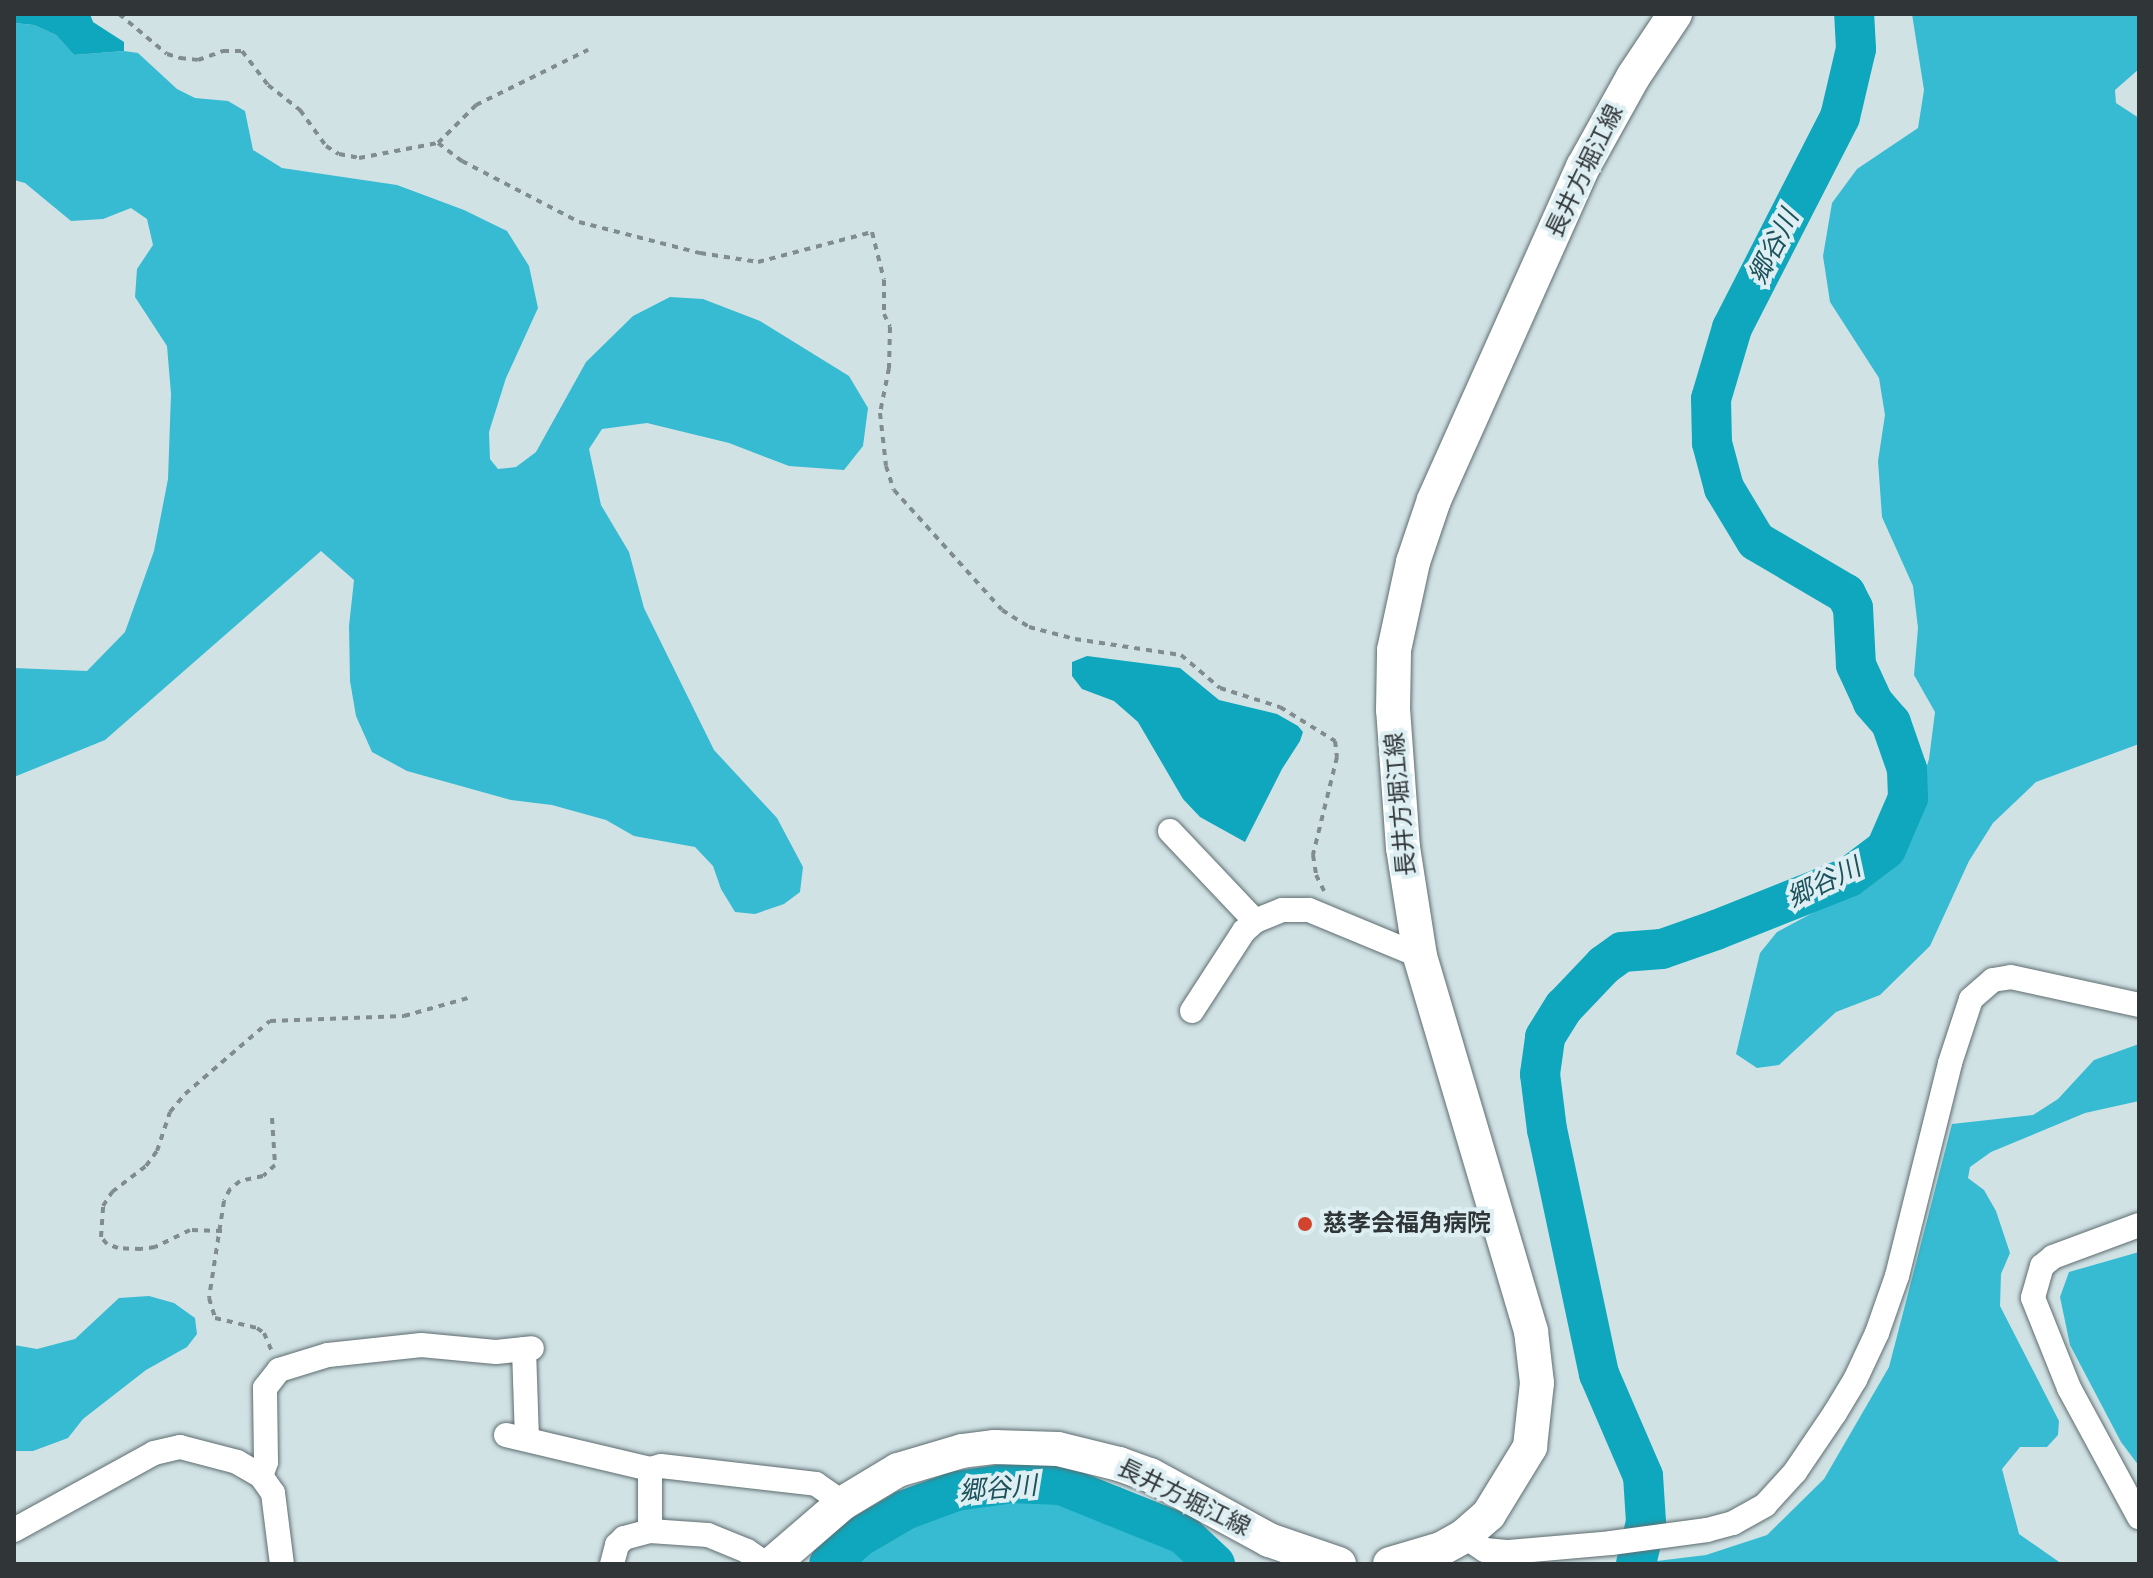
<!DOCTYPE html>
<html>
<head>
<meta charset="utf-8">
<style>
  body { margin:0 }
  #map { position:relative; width:2153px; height:1578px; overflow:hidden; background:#d1e2e5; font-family:"Source Sans 3","Noto Sans JP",sans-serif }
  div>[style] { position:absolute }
  .forest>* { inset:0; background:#37bbd2 }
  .water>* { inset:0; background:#0fa7bd }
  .river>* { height:40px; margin:-20px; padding:0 20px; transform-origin:20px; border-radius:20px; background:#0fa7bd }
  .path>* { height:4px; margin-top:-2px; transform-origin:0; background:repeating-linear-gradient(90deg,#818c8f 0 6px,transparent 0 12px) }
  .roads { filter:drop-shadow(0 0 2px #5e6d70) drop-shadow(0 0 2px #5e6d70) }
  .street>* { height:24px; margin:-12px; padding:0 12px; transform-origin:12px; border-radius:12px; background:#fff }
  .secondary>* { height:34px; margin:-17px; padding:0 17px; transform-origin:17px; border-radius:17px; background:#fff }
  .dots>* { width:22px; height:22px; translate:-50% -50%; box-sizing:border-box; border:4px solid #deeff3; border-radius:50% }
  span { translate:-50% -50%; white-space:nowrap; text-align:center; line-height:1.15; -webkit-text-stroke:8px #deeff3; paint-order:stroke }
  .street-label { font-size:24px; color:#303638 }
  .poi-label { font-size:24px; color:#303638; font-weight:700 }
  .left { translate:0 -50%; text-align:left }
  .water-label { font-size:26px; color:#1c525b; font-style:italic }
  .frame { position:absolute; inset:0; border:16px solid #303638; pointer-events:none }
</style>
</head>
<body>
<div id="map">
  <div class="forest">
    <div style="clip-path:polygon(1912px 14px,2139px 14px,2139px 69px,2115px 90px,2116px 103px,2139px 118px,2139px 744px,2036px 782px,1993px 823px,1969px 861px,1930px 946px,1880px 995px,1836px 1012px,1779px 1065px,1757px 1068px,1736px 1054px,1760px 953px,1777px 932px,1876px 879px,1899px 856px,1929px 759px,1935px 712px,1914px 675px,1918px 628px,1913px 586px,1882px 517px,1878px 461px,1885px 415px,1879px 378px,1830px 302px,1823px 256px,1832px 203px,1857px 169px,1918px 128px,1924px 90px)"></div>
    <div style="clip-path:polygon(14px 23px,34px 25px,56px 35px,74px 55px,124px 51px,138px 53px,177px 89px,195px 98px,228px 101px,245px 111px,253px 150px,282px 168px,397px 185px,464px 210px,507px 231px,529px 266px,538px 308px,506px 378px,489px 432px,490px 459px,498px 469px,516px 467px,536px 452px,586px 362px,633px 316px,670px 297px,703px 299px,760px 321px,849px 376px,868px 408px,863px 446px,844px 470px,789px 466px,729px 443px,647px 423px,602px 429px,589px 449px,601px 505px,629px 552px,644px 608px,714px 750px,777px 818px,803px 867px,800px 892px,784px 904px,755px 914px,735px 912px,721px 889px,713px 866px,695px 847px,634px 836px,606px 820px,552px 805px,511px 800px,407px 771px,372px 752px,356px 716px,350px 681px,349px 626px,354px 580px,321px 551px,105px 740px,14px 777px,14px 668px,87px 671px,125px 632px,154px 551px,168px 479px,171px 394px,167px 346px,135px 297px,137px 269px,153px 245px,147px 219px,131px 208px,103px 219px,71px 221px,25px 183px,14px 180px)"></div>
    <div style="clip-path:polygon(2139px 1044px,2139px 1101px,2085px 1113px,1991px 1152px,1970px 1167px,1968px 1178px,1984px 1190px,1996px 1211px,2010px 1253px,2001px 1274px,2000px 1306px,2059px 1421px,2058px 1435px,2047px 1447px,2020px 1447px,2002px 1469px,2019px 1534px,2062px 1564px,1632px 1564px,1706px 1555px,1767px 1535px,1824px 1479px,1889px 1367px,1952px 1124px,2033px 1115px,2058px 1099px,2094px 1060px)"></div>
    <div style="clip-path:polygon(2139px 1252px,2139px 1466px,2121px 1442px,2070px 1345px,2060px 1297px,2069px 1272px)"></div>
    <div style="clip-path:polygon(149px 1296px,174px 1303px,195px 1318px,197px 1334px,187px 1347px,146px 1370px,83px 1419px,68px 1438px,33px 1451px,14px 1451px,14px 1345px,37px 1349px,75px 1339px,119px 1298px)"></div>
    <div style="clip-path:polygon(1023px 1479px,1096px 1487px,1181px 1522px,1235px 1564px,818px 1564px,890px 1512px,949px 1488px)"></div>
  </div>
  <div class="water">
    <div style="clip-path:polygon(14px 14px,90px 14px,93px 22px,124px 42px,124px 51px,74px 55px,56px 35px,34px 25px,14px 23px)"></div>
    <div style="clip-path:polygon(1087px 656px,1180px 668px,1219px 700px,1277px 714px,1298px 726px,1303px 732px,1300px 741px,1282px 769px,1245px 842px,1200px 817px,1183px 799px,1138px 722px,1114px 701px,1082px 689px,1072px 676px,1072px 662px)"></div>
  </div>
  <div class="river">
    <div style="left:829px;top:1564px;width:40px;rotate:-42deg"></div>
    <div style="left:859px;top:1537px;width:53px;rotate:-30.4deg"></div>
    <div style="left:905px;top:1510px;width:54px;rotate:-20.4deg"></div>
    <div style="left:956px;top:1491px;width:58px;rotate:-8deg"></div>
    <div style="left:1013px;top:1483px;width:48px;rotate:2.4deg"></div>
    <div style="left:1061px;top:1485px;width:56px;rotate:22deg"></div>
    <div style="left:1113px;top:1506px;width:75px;rotate:21.8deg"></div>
    <div style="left:1183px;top:1534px;width:44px;rotate:43.2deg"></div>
    <div style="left:1636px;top:1564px;width:43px;rotate:-76.6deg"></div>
    <div style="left:1646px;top:1522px;width:46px;rotate:-93.7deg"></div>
    <div style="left:1643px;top:1476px;width:111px;rotate:-113.3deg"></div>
    <div style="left:1599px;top:1374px;width:249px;rotate:-102deg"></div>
    <div style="left:1547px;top:1130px;width:56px;rotate:-97.1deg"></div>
    <div style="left:1540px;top:1074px;width:37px;rotate:-82deg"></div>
    <div style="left:1545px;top:1037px;width:36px;rotate:-58deg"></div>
    <div style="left:1564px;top:1007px;width:58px;rotate:-46.4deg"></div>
    <div style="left:1604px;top:965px;width:22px;rotate:-36deg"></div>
    <div style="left:1622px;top:952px;width:40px;rotate:-4.3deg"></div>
    <div style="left:1662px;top:949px;width:57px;rotate:-19.4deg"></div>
    <div style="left:1716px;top:930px;width:143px;rotate:-21.7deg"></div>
    <div style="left:1849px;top:877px;width:46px;rotate:-37.1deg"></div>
    <div style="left:1886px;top:849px;width:56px;rotate:-66.7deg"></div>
    <div style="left:1908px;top:798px;width:29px;rotate:-92deg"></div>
    <div style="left:1907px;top:769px;width:49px;rotate:-109.2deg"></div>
    <div style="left:1891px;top:723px;width:28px;rotate:-131deg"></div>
    <div style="left:1873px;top:702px;width:41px;rotate:-114.7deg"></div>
    <div style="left:1856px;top:665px;width:57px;rotate:-93deg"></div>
    <div style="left:1853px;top:608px;width:16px;rotate:-117deg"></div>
    <div style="left:1846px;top:594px;width:104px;rotate:-149.5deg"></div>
    <div style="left:1756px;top:541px;width:62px;rotate:-121.1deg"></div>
    <div style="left:1724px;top:488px;width:47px;rotate:-104.9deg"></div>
    <div style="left:1712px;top:443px;width:44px;rotate:-91.3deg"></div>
    <div style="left:1711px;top:399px;width:74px;rotate:-73.5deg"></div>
    <div style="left:1732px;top:328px;width:237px;rotate:-62.9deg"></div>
    <div style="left:1840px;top:117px;width:70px;rotate:-76.8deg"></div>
    <div style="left:1856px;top:49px;width:35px;rotate:-93deg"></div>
  </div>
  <div class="path">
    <div style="left:119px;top:14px;width:62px;rotate:39.8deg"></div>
    <div style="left:167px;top:54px;width:14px;rotate:17deg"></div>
    <div style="left:180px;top:58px;width:18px;rotate:6deg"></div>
    <div style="left:198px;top:60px;width:27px;rotate:-20deg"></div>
    <div style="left:223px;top:51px;width:19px"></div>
    <div style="left:242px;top:51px;width:43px;rotate:52.6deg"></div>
    <div style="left:268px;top:85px;width:41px;rotate:38deg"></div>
    <div style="left:300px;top:110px;width:44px;rotate:54.2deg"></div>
    <div style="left:326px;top:146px;width:15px;rotate:32deg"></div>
    <div style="left:339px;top:154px;width:20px;rotate:11deg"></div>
    <div style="left:359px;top:158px;width:80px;rotate:-10.8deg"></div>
    <div style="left:438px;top:143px;width:54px;rotate:-45deg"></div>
    <div style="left:476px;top:105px;width:125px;rotate:-26.2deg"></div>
    <div style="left:438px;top:143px;width:30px;rotate:37deg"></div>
    <div style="left:462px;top:161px;width:132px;rotate:27.5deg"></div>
    <div style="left:579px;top:222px;width:125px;rotate:14.4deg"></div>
    <div style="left:700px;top:253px;width:59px;rotate:8.8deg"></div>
    <div style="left:758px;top:262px;width:118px;rotate:-14.7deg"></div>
    <div style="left:872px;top:232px;width:49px;rotate:76deg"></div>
    <div style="left:884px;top:280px;width:34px;rotate:90deg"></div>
    <div style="left:884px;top:314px;width:14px;rotate:65deg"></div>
    <div style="left:890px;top:327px;width:41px;rotate:91.4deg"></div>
    <div style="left:889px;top:368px;width:46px;rotate:101.3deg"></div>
    <div style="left:880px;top:413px;width:53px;rotate:83.5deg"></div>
    <div style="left:886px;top:466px;width:25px;rotate:72deg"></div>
    <div style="left:894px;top:490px;width:161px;rotate:48deg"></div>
    <div style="left:1002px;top:610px;width:32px;rotate:32deg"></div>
    <div style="left:1029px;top:627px;width:48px;rotate:14.6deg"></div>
    <div style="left:1075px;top:639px;width:107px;rotate:8.6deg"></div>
    <div style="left:1181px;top:655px;width:51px;rotate:40.2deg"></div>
    <div style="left:1220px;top:688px;width:63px;rotate:17.6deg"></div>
    <div style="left:1280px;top:707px;width:65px;rotate:31.7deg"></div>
    <div style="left:1335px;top:741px;width:16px;rotate:83deg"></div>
    <div style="left:1337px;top:757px;width:101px;rotate:103.8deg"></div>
    <div style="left:1313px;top:855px;width:20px;rotate:81deg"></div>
    <div style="left:1316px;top:875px;width:18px;rotate:63deg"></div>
    <div style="left:272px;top:1118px;width:47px;rotate:86.3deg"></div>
    <div style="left:275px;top:1165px;width:16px;rotate:137deg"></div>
    <div style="left:263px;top:1176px;width:24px;rotate:168deg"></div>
    <div style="left:240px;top:1181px;width:13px;rotate:141deg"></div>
    <div style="left:230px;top:1189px;width:13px;rotate:117deg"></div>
    <div style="left:224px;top:1201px;width:98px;rotate:98.8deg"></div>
    <div style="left:209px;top:1298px;width:21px;rotate:73deg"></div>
    <div style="left:215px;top:1318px;width:43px;rotate:13.4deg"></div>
    <div style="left:257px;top:1328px;width:9px;rotate:36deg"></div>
    <div style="left:264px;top:1333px;width:21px;rotate:67deg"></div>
    <div style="left:222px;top:1231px;width:32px;rotate:-178deg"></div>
    <div style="left:190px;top:1230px;width:39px;rotate:154deg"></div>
    <div style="left:155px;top:1247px;width:14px;rotate:172deg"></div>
    <div style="left:141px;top:1249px;width:23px;rotate:-178deg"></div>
    <div style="left:118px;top:1248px;width:12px;rotate:-160deg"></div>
    <div style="left:107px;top:1244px;width:9px;rotate:-131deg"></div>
    <div style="left:101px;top:1237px;width:31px;rotate:-86deg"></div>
    <div style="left:103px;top:1206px;width:17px;rotate:-57deg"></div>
    <div style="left:112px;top:1192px;width:43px;rotate:-37.4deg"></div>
    <div style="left:146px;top:1166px;width:19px;rotate:-54deg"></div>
    <div style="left:157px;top:1151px;width:41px;rotate:-71.6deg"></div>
    <div style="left:170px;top:1112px;width:23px;rotate:-50deg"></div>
    <div style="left:185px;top:1094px;width:112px;rotate:-40.7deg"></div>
    <div style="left:270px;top:1021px;width:134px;rotate:-2.1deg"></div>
    <div style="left:404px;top:1016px;width:66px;rotate:-15.7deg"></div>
  </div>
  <div class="roads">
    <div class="street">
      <div style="left:1170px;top:831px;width:124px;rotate:46.6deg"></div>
      <div style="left:1192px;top:1011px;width:95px;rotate:-57deg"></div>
      <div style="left:1244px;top:931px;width:15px;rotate:-42deg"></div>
      <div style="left:1255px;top:921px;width:29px;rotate:-22deg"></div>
      <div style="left:1282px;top:910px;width:27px"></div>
      <div style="left:1309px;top:910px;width:120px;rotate:22.5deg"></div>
      <div style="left:2139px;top:1225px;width:92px;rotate:159.6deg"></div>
      <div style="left:2053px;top:1257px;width:14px;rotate:141deg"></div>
      <div style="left:2042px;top:1266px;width:33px;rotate:106deg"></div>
      <div style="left:2033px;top:1298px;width:97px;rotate:68.2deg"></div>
      <div style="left:2069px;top:1388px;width:147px;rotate:61.5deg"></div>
      <div style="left:524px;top:1349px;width:90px;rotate:88.1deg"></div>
      <div style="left:506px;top:1435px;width:148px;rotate:13.3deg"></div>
      <div style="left:650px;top:1469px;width:62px;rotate:90deg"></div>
      <div style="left:650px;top:1469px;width:11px;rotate:-15deg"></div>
      <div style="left:661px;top:1466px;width:156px;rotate:6.6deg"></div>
      <div style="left:816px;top:1484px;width:33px;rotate:35deg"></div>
      <div style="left:261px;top:1476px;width:15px;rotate:-70deg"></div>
      <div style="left:266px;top:1462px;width:74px;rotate:-90.8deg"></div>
      <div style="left:265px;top:1388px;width:23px;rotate:-52deg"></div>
      <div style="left:279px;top:1370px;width:51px;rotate:-17deg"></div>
      <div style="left:328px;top:1355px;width:94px;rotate:-6.1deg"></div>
      <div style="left:421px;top:1345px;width:75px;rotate:5.3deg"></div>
      <div style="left:496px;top:1352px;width:36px;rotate:-6deg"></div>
      <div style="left:14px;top:1530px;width:160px;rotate:-28.8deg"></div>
      <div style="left:154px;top:1453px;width:27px;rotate:-13deg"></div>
      <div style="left:180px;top:1447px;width:59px;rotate:14.7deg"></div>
      <div style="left:237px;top:1462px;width:28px;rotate:30deg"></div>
      <div style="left:261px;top:1476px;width:21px;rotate:55deg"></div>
      <div style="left:273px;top:1493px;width:72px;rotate:82.8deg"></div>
      <div style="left:1464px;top:1536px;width:25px;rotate:34deg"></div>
      <div style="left:1485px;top:1550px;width:24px;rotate:5deg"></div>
      <div style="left:1509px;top:1552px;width:102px;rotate:-5deg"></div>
      <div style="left:1611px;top:1543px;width:97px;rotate:-7.7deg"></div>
      <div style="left:1707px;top:1530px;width:27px;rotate:-15deg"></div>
      <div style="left:1733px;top:1523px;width:37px;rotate:-29deg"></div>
      <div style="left:1765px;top:1505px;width:45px;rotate:-47.7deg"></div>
      <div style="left:1795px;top:1472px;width:71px;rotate:-55.9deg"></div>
      <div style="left:1835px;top:1413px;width:39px;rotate:-59deg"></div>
      <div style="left:1855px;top:1380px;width:52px;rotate:-64.9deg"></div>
      <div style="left:1877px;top:1333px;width:60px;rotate:-70.7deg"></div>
      <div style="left:1897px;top:1276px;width:219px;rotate:-76deg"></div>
      <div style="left:1950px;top:1063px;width:67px;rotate:-71.8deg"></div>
      <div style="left:1971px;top:999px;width:29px;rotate:-41deg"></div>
      <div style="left:1993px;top:980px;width:18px;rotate:-9deg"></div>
      <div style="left:2011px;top:977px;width:131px;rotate:12.3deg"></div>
      <div style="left:612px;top:1564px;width:20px;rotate:-75deg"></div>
      <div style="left:617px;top:1545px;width:10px;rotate:-45deg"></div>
      <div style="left:624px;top:1538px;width:27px;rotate:-15deg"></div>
      <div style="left:650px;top:1531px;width:58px;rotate:3.9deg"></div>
      <div style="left:708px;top:1535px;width:42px;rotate:22.3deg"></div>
      <div style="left:747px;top:1551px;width:23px;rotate:34deg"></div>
    </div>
    <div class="secondary">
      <div style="left:772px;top:1564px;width:94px;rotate:-40.7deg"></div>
      <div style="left:843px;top:1503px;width:64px;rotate:-31deg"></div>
      <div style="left:898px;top:1470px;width:67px;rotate:-16.5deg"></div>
      <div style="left:962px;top:1451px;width:33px;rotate:-7deg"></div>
      <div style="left:995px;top:1447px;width:63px;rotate:1.8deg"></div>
      <div style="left:1058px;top:1449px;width:63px;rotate:13.8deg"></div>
      <div style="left:1119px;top:1464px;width:33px;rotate:20deg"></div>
      <div style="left:1150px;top:1475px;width:136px;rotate:28.6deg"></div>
      <div style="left:1269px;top:1540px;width:74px;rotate:18.9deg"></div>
      <div style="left:1390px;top:1564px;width:53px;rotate:-16.4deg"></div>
      <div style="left:1441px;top:1549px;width:26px;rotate:-29deg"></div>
      <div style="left:1464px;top:1536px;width:33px;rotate:-41deg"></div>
      <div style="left:1489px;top:1514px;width:79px;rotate:-58.5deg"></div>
      <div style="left:1530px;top:1447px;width:64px;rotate:-83.8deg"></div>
      <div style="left:1537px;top:1383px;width:52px;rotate:-96.6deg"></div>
      <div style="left:1531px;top:1331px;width:391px;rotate:-106.5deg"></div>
      <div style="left:1420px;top:956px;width:109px;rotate:-98.9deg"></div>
      <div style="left:1403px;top:848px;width:138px;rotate:-94.1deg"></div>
      <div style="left:1393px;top:710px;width:60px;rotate:-89deg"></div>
      <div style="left:1394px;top:650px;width:90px;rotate:-77.8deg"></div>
      <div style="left:1413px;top:562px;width:65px;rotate:-71.3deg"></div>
      <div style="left:1434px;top:500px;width:365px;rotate:-65.9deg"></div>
      <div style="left:1583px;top:167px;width:103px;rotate:-60.9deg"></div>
      <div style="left:1633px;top:77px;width:76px;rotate:-56.3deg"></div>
    </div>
  </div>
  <div class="dots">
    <div style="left:1305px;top:1224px;background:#d1452e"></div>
  </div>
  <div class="street-label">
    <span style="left:1585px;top:171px;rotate:-64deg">長井方堀江線</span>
    <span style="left:1401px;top:804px;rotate:-95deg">長井方堀江線</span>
    <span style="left:1184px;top:1498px;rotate:26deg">長井方堀江線</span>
  </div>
  <div class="poi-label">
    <span class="left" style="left:1323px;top:1224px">慈孝会福角病院</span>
  </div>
  <div class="water-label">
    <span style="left:1774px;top:247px;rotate:-63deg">郷谷川</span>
    <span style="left:1824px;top:883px;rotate:-26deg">郷谷川</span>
    <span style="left:998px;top:1489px;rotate:-5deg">郷谷川</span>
  </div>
  <div class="frame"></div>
</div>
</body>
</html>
